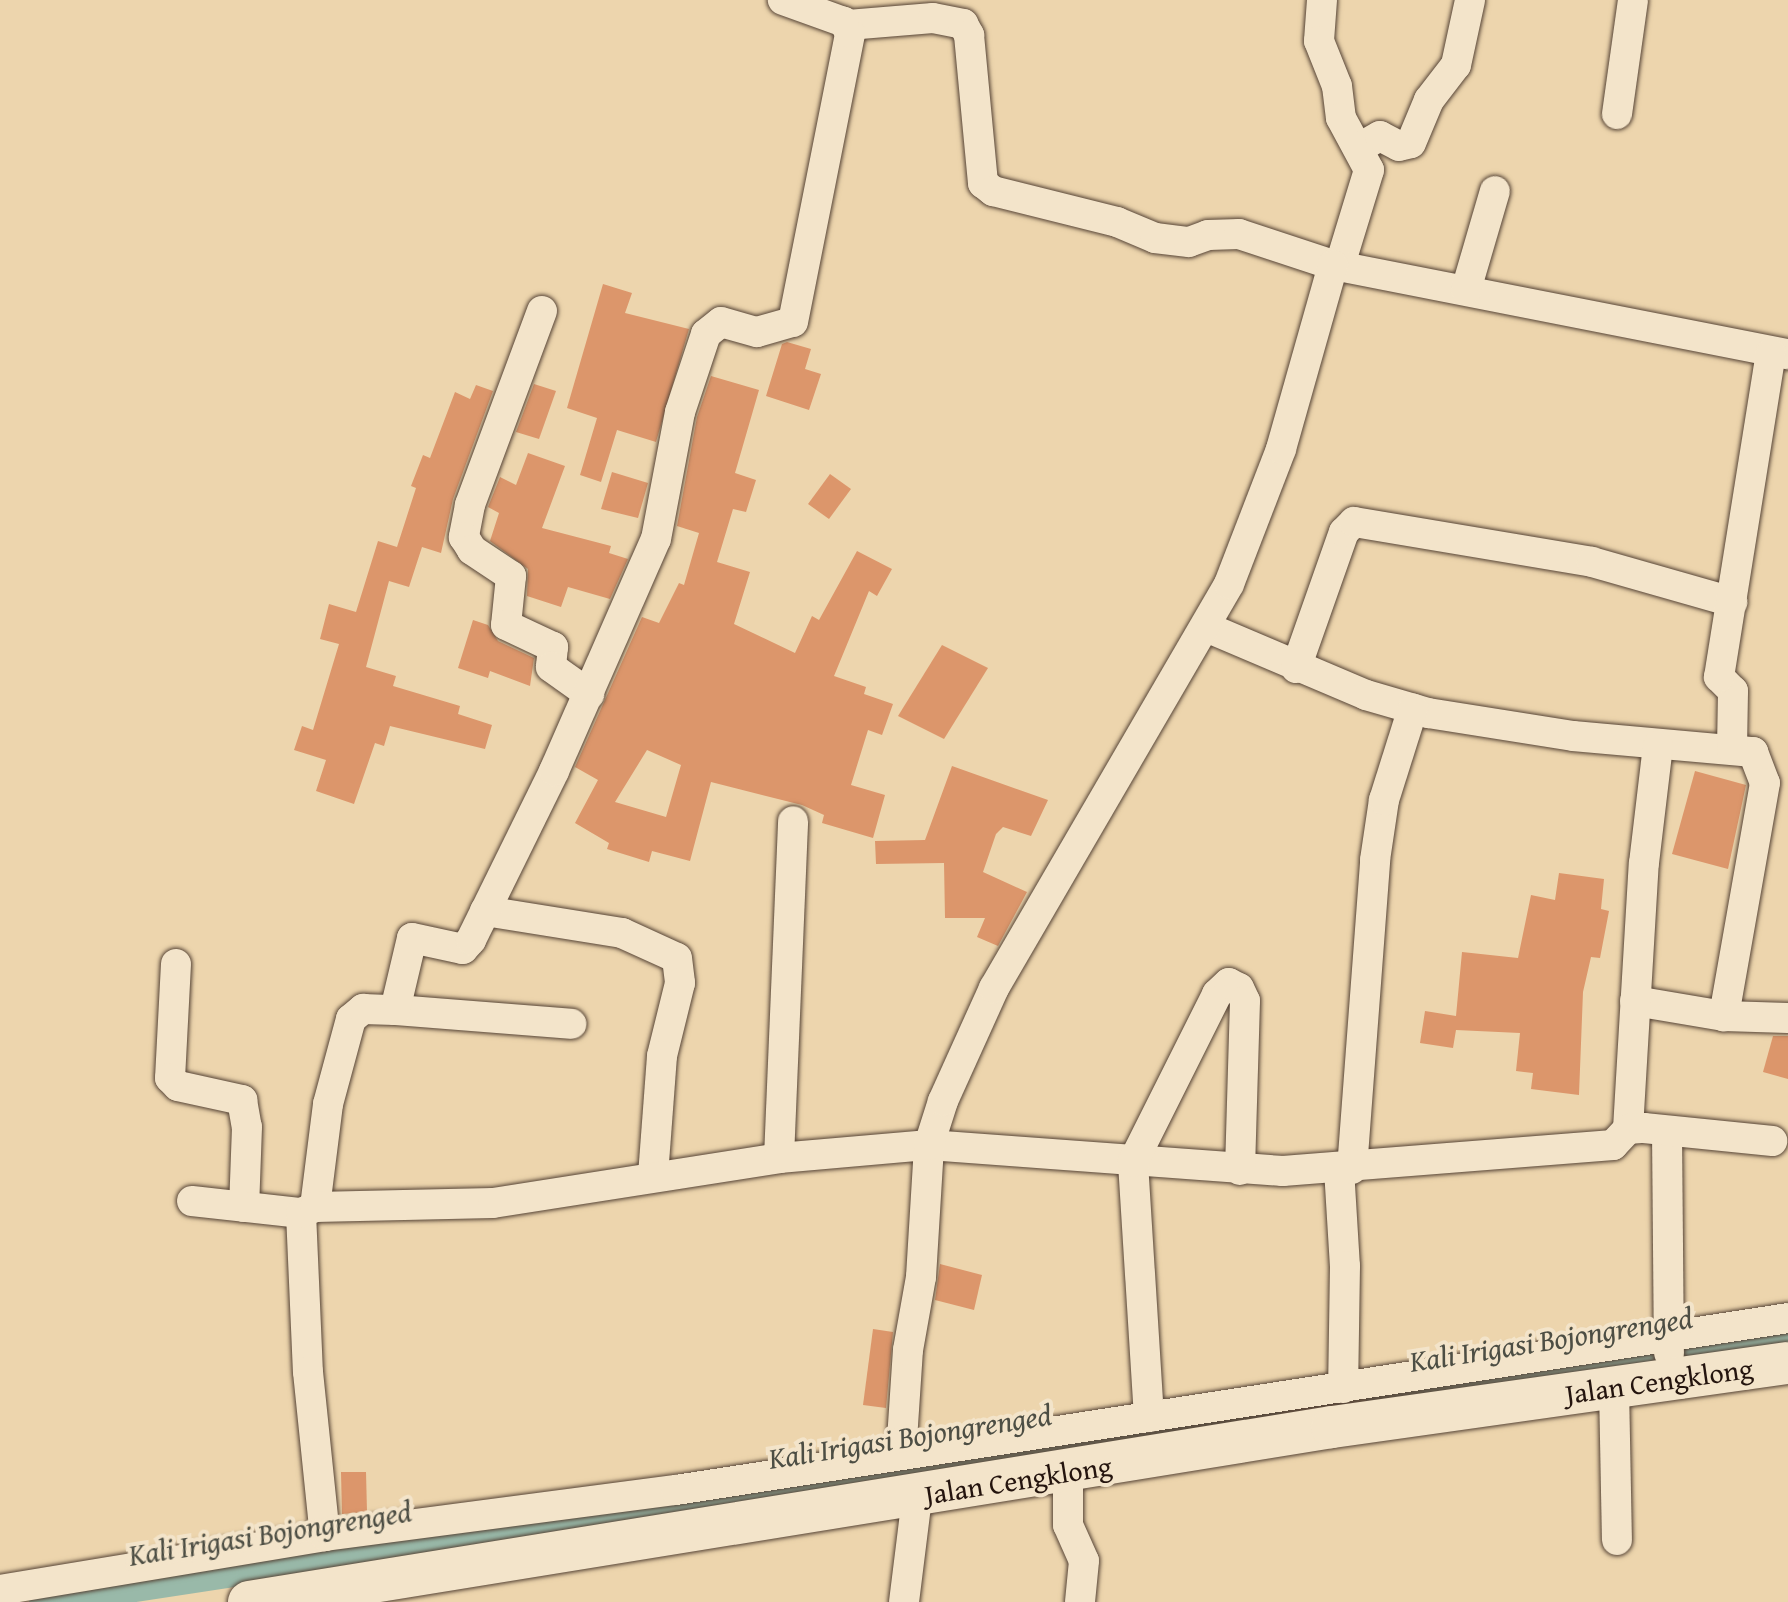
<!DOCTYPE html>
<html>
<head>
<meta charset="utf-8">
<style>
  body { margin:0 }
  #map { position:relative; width:1788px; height:1602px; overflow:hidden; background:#edd5ad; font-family:"Gentium Book Plus",serif }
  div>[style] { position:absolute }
  .canal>* { height:28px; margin:-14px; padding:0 14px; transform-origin:14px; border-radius:14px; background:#99b9a9 }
  .building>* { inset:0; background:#dc966b }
  .roads { filter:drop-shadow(0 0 2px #564436) drop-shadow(0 0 2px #564436) }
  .minor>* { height:30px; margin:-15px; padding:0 15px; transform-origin:15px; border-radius:15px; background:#f3e4ca }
  .secondary>* { height:42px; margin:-21px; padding:0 21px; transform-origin:21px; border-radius:21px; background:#f3e4ca }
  span { translate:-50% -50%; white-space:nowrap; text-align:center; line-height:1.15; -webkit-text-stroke:8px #f3e4ca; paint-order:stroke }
  .street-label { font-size:28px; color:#24140e }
  .water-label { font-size:30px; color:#4d4e44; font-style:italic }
</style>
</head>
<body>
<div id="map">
  <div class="canal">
    <div style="left:1380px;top:1399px;width:413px;rotate:-8.5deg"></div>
    <div style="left:43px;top:1602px;width:1239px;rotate:-8.63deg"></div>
  </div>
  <div class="building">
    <div style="clip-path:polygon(603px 284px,632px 293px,625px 313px,689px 329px,656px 442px,617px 430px,601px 482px,580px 475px,597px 418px,567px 408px)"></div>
    <div style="clip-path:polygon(787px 342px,811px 349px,805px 369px,821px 374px,809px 410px,766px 396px,782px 344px)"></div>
    <div style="clip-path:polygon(evenodd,711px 376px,759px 390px,735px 473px,756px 480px,746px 512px,733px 509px,717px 562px,750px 572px,734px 624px,795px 653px,812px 616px,819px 620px,857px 551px,892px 569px,877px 596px,869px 591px,834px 676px,866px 687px,864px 694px,893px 704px,882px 735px,868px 730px,851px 785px,885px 795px,873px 838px,822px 823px,824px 815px,802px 805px,711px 782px,690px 861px,652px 851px,649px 862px,607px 849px,609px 843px,575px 823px,598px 780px,575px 767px,642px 617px,659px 623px,679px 583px,684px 585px,699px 533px,677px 526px,697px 417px,711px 376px,647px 750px,681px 765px,666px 817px,615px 802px,647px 750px)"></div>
    <div style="clip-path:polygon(534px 384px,556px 391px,539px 439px,516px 432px)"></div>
    <div style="clip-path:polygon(476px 385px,493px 391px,453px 499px,441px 553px,422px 547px,409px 587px,389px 581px,366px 667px,396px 676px,393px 686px,460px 706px,458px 714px,492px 725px,485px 749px,390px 726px,384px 746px,375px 743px,354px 804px,316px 791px,326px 760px,294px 750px,302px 726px,313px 730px,339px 644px,320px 639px,329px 604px,356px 612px,378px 541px,397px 547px,416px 488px,411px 486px,423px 455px,430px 458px,455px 392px,470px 399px)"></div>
    <div style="clip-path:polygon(528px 453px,565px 466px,542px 528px,611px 546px,609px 553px,628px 559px,610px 599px,568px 587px,561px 607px,527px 596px,528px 569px,490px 541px,499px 513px,488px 507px,500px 477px,516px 485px)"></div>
    <div style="clip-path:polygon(612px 472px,648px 483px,638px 518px,601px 509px)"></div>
    <div style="clip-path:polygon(830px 474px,851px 489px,829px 519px,808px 504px)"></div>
    <div style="clip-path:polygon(473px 620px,488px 625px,498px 641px,534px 658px,530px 686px,490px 671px,488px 678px,458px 668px)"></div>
    <div style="clip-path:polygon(942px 645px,988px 668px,944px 739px,898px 716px)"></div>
    <div style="clip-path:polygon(952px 766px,1048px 800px,1031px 836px,1003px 827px,996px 834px,983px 872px,1027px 892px,998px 946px,977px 937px,985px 918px,945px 918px,944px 863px,876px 864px,875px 841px,925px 840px)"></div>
    <div style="clip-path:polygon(1695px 771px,1746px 785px,1728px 869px,1672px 854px)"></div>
    <div style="clip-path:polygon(1559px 873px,1604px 879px,1601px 909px,1609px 911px,1600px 958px,1591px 957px,1583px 992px,1579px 1095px,1531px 1089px,1533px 1073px,1516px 1071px,1520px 1033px,1456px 1030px,1453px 1048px,1420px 1043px,1425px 1011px,1456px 1016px,1462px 952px,1518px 958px,1531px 895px,1555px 900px)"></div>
    <div style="clip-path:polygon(1773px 1036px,1788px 1036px,1788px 1079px,1763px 1072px)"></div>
    <div style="clip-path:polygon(940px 1264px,982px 1275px,974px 1310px,935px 1300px)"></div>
    <div style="clip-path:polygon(873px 1329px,893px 1332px,886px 1408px,863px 1405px)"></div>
    <div style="clip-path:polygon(341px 1472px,366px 1472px,367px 1512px,342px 1514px)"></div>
  </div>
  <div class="roads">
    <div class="minor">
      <div style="left:1322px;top:0;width:41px;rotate:94.2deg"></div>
      <div style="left:1319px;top:41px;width:48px;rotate:68.2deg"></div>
      <div style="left:1337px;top:86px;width:32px;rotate:83deg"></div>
      <div style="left:1341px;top:118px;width:59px;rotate:61.7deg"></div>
      <div style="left:1369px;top:170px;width:99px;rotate:107deg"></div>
      <div style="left:848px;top:25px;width:85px;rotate:-4.7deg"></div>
      <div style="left:933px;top:18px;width:31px;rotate:11deg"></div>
      <div style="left:963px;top:24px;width:13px;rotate:61deg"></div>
      <div style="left:969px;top:35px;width:149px;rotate:84.6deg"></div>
      <div style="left:983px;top:183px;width:13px;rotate:39deg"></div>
      <div style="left:993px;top:191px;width:128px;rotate:14deg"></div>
      <div style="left:1117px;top:222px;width:41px;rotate:22.8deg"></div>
      <div style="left:1155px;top:238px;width:34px;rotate:7deg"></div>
      <div style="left:1189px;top:242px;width:20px;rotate:-20deg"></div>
      <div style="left:1208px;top:235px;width:31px;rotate:-2deg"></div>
      <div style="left:1239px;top:234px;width:99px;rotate:18.3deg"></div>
      <div style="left:1333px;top:265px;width:464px;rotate:11.1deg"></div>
      <div style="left:1617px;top:114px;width:115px;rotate:-82deg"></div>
      <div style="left:1359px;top:148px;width:24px;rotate:-30deg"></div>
      <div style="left:1380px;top:136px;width:21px;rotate:28deg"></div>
      <div style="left:1399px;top:146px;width:12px;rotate:-14deg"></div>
      <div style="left:1411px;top:143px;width:47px;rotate:-67.3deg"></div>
      <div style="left:1429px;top:100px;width:44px;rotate:-52.4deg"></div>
      <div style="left:1456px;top:65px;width:66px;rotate:-77.8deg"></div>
      <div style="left:1466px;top:290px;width:103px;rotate:-73.7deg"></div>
      <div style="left:542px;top:311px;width:207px;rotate:110.4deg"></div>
      <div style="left:470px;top:505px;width:33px;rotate:101deg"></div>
      <div style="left:464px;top:537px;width:15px;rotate:58deg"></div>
      <div style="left:472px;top:550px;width:47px;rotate:33.7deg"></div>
      <div style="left:511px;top:576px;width:49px;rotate:95.8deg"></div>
      <div style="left:506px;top:625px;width:52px;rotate:25.1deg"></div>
      <div style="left:553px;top:647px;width:20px;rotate:96deg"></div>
      <div style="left:551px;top:667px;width:47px;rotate:35.4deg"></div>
      <div style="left:1206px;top:627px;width:174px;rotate:23deg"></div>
      <div style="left:1366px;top:695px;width:65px;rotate:16.2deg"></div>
      <div style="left:1428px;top:713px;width:147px;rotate:9deg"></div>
      <div style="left:1573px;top:736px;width:181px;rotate:5.1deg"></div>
      <div style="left:1753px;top:752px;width:33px;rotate:69deg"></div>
      <div style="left:1765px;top:783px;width:237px;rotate:100deg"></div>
      <div style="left:1296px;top:668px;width:144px;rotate:-70.6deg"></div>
      <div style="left:1344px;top:532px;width:14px;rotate:-45deg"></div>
      <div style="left:1354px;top:522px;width:241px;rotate:9.5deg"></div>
      <div style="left:1592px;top:562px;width:146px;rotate:15.9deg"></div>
      <div style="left:1732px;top:749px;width:58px;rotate:-89deg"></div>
      <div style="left:1733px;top:691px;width:20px;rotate:-135deg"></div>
      <div style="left:1719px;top:677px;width:328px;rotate:-80.9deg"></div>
      <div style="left:485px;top:911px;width:139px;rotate:9.1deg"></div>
      <div style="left:622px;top:933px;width:60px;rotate:24.4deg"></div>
      <div style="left:677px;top:958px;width:25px;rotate:83deg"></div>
      <div style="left:680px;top:983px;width:75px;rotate:103.9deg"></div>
      <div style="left:662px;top:1056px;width:120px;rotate:94.3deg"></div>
      <div style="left:176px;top:964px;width:114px;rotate:93deg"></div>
      <div style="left:170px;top:1078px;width:11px;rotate:45deg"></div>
      <div style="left:178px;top:1086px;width:66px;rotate:12.3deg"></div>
      <div style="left:242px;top:1100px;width:27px;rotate:80deg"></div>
      <div style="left:247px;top:1127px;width:80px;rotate:92.1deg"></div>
      <div style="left:1635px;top:1001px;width:90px;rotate:9.6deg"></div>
      <div style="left:1724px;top:1016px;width:64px;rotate:1.8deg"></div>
      <div style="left:395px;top:1010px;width:177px;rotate:4.5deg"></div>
      <div style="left:1628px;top:1129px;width:266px;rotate:-86.6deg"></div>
      <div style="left:1644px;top:863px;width:118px;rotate:-83.2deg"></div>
      <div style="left:1667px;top:1131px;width:222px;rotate:89.5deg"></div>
      <div style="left:779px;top:1158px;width:337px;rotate:-87.6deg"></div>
      <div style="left:1339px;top:1169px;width:97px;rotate:86.5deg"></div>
      <div style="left:1345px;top:1266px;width:122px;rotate:90.9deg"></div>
      <div style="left:1352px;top:1169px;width:310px;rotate:-85.7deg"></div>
      <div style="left:1375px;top:860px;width:61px;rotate:-81.5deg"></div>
      <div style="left:1384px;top:800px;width:96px;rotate:-72.5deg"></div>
      <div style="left:192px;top:1201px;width:110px;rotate:6.3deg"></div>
      <div style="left:301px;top:1213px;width:159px;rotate:87.5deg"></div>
      <div style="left:308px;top:1372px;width:165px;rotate:84.1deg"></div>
      <div style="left:315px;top:1207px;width:104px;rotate:-82.8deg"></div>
      <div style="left:328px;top:1104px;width:88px;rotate:-74.9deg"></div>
      <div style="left:351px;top:1019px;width:16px;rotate:-40deg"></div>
      <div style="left:363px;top:1009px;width:32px;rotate:2deg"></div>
      <div style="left:395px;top:1010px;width:74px;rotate:-76.7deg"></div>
      <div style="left:412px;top:938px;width:52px;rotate:12.2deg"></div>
      <div style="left:463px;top:949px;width:12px;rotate:-48deg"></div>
      <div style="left:471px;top:940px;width:188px;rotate:-63.8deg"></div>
      <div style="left:554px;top:771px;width:253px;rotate:-66.3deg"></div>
      <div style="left:656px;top:539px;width:129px;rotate:-79.3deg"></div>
      <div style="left:680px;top:412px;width:82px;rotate:-71.6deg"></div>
      <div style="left:706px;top:334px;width:19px;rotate:-39deg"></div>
      <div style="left:721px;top:322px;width:37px;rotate:16deg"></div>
      <div style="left:757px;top:332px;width:37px;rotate:-16deg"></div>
      <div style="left:793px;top:322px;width:295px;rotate:-78.8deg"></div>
      <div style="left:850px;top:33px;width:13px;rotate:-119deg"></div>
      <div style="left:844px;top:22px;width:65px;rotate:-160.2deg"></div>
      <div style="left:301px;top:1213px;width:15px;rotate:-23deg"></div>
      <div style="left:315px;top:1207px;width:178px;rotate:-1.3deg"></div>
      <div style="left:493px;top:1203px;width:290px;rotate:-8.9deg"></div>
      <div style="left:779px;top:1158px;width:151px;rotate:-5deg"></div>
      <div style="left:929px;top:1145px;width:355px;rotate:4.2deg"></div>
      <div style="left:1283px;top:1171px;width:331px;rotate:-4.5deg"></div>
      <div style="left:1613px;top:1145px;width:22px;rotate:-47deg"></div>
      <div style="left:1628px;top:1129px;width:16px;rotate:-4deg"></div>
      <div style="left:1644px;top:1128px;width:129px;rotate:5.8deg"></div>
      <div style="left:1614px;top:1387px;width:153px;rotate:88.9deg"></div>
      <div style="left:1149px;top:1417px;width:256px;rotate:-93.6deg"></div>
      <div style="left:1133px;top:1162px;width:188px;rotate:-63.4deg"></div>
      <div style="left:1217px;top:994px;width:16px;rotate:-43deg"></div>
      <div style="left:1229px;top:983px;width:11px;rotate:27deg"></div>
      <div style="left:1239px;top:988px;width:14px;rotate:65deg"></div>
      <div style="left:1245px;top:1001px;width:169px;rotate:91.7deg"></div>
      <div style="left:901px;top:1455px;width:105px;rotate:-86.2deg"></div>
      <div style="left:908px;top:1350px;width:74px;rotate:-79.9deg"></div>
      <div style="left:921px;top:1277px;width:132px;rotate:-86.5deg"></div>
      <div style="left:929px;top:1145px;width:46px;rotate:-72.3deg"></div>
      <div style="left:943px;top:1101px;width:124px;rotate:-65.7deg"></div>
      <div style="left:994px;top:988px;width:467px;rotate:-59.8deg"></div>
      <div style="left:1229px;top:584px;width:145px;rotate:-68.9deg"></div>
      <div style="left:1281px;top:449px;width:191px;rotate:-74.2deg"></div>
      <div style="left:1068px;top:1473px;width:52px;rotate:90deg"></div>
      <div style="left:1068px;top:1525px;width:39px;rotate:66deg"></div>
      <div style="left:1084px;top:1561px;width:41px;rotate:95.6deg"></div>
      <div style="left:0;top:1590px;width:329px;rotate:-9.4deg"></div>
      <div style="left:325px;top:1536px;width:354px;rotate:-7.5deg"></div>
      <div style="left:676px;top:1490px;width:1125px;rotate:-8.79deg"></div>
      <div style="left:904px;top:1602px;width:106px;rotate:-82.9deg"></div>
    </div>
    <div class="secondary">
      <div style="left:249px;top:1602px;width:1097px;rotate:-9.18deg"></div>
      <div style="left:1332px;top:1427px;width:460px;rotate:-8deg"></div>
    </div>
  </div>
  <div class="street-label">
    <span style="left:1659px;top:1381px;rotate:-8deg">Jalan Cengklong</span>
    <span style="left:1018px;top:1480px;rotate:-9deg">Jalan Cengklong</span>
  </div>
  <div class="water-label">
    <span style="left:1551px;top:1339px;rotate:-9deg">Kali Irigasi Bojongrenged</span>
    <span style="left:910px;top:1436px;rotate:-9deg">Kali Irigasi Bojongrenged</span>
    <span style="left:270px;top:1533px;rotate:-9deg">Kali Irigasi Bojongrenged</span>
  </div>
</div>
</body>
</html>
